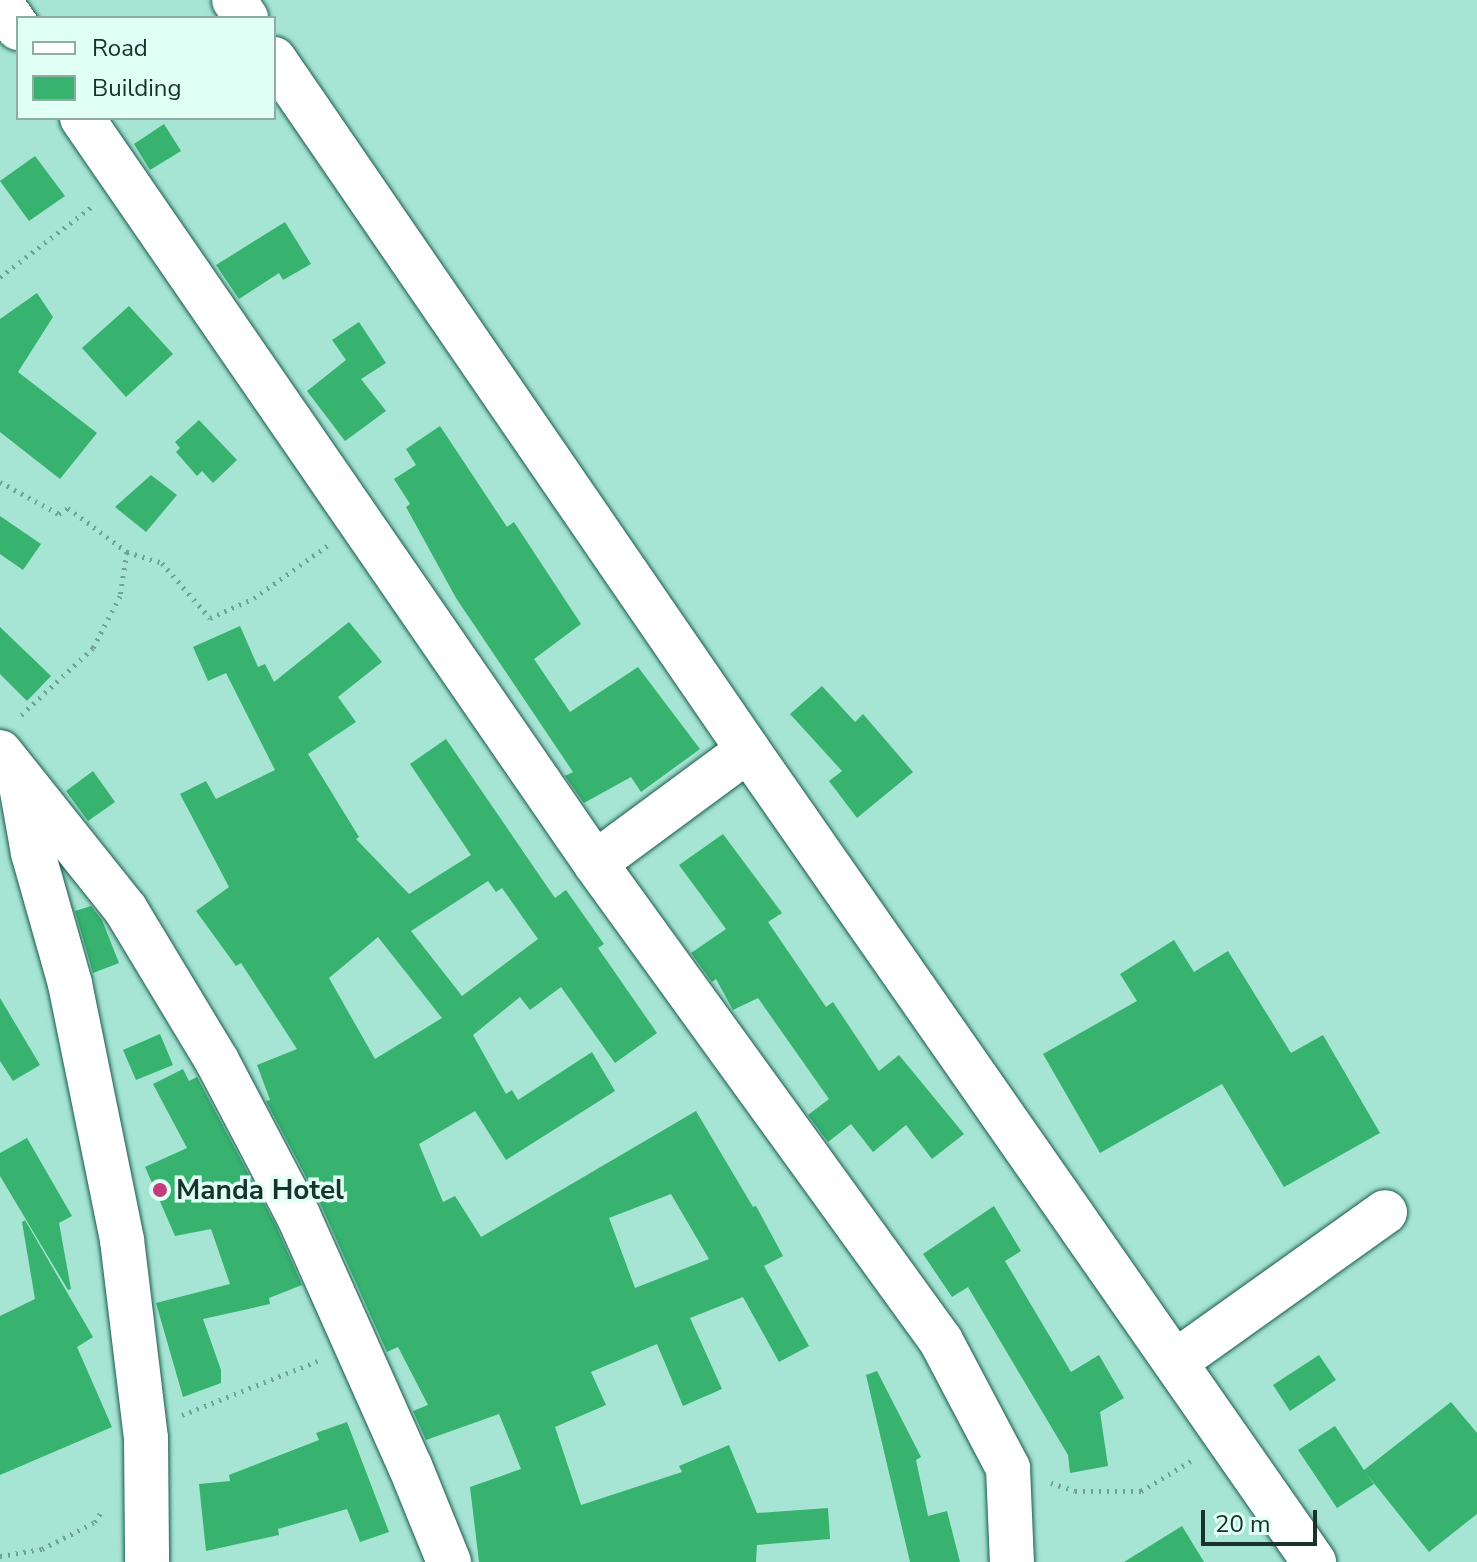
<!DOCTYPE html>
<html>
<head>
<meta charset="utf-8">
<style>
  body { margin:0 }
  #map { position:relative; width:1477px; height:1562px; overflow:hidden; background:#a6e5d3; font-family:"Nunito Sans",sans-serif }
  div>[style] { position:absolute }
  .building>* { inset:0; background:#37b26f }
  .path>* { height:5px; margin-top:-2.5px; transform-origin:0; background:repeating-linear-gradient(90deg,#70a193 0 2px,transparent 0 8px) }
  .roads { filter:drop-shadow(0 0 2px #1b5b4d) drop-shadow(0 0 2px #1b5b4d) }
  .minor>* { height:44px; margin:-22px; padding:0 22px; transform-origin:22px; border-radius:22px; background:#fff }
  .dots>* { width:22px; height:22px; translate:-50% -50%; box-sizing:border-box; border:4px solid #e0fff5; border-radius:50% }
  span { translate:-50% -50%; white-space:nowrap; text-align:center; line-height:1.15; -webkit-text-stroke:7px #e0fff5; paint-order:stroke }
  .poi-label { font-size:28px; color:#19332c; font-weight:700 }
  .left { translate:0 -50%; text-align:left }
  .legend { position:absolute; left:16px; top:16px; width:260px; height:104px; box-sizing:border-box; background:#e0fff5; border:2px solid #90ada5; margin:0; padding:10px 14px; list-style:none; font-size:24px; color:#19332c }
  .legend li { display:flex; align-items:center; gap:16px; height:40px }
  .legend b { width:40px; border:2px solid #90ada5 }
  .scale { position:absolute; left:1201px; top:1510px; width:116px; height:36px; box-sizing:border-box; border:4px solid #19332c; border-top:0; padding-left:10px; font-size:24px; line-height:28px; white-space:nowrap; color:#19332c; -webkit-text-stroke:6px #e0fff5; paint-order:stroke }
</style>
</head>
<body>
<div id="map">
  <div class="building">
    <div style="clip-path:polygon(164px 124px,181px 151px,150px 170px,134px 144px)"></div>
    <div style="clip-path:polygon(35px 156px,65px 196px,29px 221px,0 181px)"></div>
    <div style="clip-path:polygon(285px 222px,311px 264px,283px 280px,279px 273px,239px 299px,216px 265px)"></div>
    <div style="clip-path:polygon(37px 293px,53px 317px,18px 372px,97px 433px,60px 479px,0 432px,0 319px)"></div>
    <div style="clip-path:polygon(129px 306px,173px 354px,126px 397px,82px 348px)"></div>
    <div style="clip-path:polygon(359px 322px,386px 363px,361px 379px,386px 411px,345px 441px,307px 391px,346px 360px,332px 340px)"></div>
    <div style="clip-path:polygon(199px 420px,237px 460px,213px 483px,202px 471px,197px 476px,176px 452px,180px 448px,175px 442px)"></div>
    <div style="clip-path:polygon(440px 426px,507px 527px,514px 522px,581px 624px,534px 659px,570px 712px,638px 667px,700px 749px,641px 792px,631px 777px,584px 803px,565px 776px,573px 772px,456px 598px,406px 507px,410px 504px,394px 479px,416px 465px,406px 449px)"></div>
    <div style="clip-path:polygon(151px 475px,177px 495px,146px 532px,115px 507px)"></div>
    <div style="clip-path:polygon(0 516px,41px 544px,23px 570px,0 554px)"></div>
    <div style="clip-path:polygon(evenodd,349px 622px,382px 662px,338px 697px,356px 722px,308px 754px,359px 837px,356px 839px,409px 894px,471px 855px,410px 764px,446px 739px,555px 898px,566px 890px,604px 944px,598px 948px,657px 1033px,615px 1063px,561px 987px,530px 1010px,520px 997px,473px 1035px,506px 1094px,512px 1090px,518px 1100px,592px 1052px,615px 1091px,506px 1160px,475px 1111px,419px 1144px,443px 1202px,455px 1196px,481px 1237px,696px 1111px,753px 1207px,756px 1206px,783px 1256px,764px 1266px,809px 1346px,779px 1362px,743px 1297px,690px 1318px,722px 1389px,683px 1406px,657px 1344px,591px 1372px,606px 1405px,555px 1427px,581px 1505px,682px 1472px,679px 1466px,729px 1445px,757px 1513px,828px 1508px,830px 1539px,757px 1545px,756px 1562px,479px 1562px,470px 1487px,521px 1469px,499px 1414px,426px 1440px,413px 1411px,428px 1405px,398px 1347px,387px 1352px,321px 1205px,266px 1101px,270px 1100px,257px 1065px,297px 1049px,241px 963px,236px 966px,196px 911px,229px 887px,180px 794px,206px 781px,216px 799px,275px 770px,226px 673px,208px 681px,193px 647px,240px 626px,258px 667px,265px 664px,274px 682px,349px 622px,488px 881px,496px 892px,502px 888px,538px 939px,462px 996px,411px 931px,488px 881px,349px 622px,378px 937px,442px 1018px,375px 1059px,329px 978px,378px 937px,349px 622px,671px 1194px,709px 1259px,635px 1288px,609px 1218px,671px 1194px)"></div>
    <div style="clip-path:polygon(0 627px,51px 676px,27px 701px,0 674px)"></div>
    <div style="clip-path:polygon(822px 686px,855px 722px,863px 714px,913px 772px,857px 818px,829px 781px,842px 771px,790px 714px)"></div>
    <div style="clip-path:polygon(93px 771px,115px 802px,88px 821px,66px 791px)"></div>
    <div style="clip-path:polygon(723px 834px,782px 913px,768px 922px,826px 1007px,833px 1002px,879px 1071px,899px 1055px,964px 1134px,932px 1159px,906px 1125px,873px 1152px,851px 1124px,828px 1142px,808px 1115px,829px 1099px,758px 998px,733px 1010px,716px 979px,712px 982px,691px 953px,726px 929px,679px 865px)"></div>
    <div style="clip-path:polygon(91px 906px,102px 920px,119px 963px,93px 973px,75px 911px)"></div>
    <div style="clip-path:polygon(1174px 940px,1194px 972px,1228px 951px,1291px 1053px,1323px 1035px,1380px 1133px,1284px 1187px,1222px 1084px,1100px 1153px,1043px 1054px,1137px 1001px,1120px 974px)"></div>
    <div style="clip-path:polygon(0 998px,40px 1065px,13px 1081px,0 1061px)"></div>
    <div style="clip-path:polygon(160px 1034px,173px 1065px,136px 1080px,123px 1050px)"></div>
    <div style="clip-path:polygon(183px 1069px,189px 1081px,197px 1077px,276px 1226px,302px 1285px,269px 1298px,270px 1304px,203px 1319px,221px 1370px,221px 1383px,183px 1397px,156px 1303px,230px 1284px,211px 1229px,175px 1236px,145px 1167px,187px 1148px,153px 1084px)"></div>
    <div style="clip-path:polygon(27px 1138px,72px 1216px,59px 1223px,71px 1289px,68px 1290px,0 1176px,0 1153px)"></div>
    <div style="clip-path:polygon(994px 1206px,1021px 1251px,1005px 1261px,1071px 1372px,1099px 1355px,1124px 1398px,1100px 1412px,1108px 1466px,1070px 1473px,1068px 1455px,968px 1287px,952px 1297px,923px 1254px)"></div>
    <div style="clip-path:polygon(25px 1220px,93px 1337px,77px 1347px,112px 1427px,0 1475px,0 1316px,35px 1299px,22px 1222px)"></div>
    <div style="clip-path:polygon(1319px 1355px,1336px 1380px,1290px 1411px,1273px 1385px)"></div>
    <div style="clip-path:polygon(877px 1371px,921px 1457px,916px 1460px,928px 1516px,947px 1511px,960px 1562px,910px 1562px,866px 1375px)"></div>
    <div style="clip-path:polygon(1451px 1402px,1477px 1433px,1477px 1514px,1429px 1552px,1365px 1472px,1374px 1484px,1337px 1508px,1298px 1450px,1335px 1426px,1364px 1470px)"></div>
    <div style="clip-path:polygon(347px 1422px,389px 1532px,360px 1542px,347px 1509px,278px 1529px,279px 1535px,206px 1551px,199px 1484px,230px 1481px,229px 1475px,319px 1440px,316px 1433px)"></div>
    <div style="clip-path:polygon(1182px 1526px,1204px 1562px,1124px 1562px)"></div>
  </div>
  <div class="path">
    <div style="left:0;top:277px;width:118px;rotate:-37.5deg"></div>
    <div style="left:0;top:482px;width:67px;rotate:28.5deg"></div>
    <div style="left:59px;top:514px;width:11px;rotate:-34deg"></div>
    <div style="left:68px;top:508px;width:74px;rotate:36.7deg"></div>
    <div style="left:127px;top:552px;width:45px;rotate:99deg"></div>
    <div style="left:120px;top:596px;width:59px;rotate:117.4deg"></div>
    <div style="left:93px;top:648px;width:100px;rotate:137deg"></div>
    <div style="left:127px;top:552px;width:37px;rotate:17deg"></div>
    <div style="left:162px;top:563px;width:73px;rotate:48.9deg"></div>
    <div style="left:210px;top:618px;width:48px;rotate:-24.4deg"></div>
    <div style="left:254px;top:598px;width:90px;rotate:-35.5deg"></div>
    <div style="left:182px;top:1415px;width:146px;rotate:-21.7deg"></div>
    <div style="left:1051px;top:1483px;width:25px;rotate:18deg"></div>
    <div style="left:1075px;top:1491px;width:66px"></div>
    <div style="left:1141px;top:1491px;width:62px;rotate:-31.1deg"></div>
    <div style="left:0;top:1556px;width:43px;rotate:-9.5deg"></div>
    <div style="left:42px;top:1549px;width:59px;rotate:-27deg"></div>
    <div style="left:95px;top:1522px;width:15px;rotate:-58deg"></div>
  </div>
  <div class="roads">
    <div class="minor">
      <div style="left:234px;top:0;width:22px;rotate:56deg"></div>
      <div style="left:0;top:2px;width:32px;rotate:55deg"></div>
      <div style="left:274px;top:59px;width:838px;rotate:55.55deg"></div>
      <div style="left:748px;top:750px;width:990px;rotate:55.12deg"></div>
      <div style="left:82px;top:118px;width:905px;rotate:55.45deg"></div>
      <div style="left:595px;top:863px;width:590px;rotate:54.1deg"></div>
      <div style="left:941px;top:1341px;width:144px;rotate:62.2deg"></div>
      <div style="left:1008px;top:1468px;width:94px;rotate:87.6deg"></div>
      <div style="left:0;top:752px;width:202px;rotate:51.4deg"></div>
      <div style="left:126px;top:910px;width:176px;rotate:58.9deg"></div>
      <div style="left:217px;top:1061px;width:174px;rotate:62.3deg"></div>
      <div style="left:298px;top:1215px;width:275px;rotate:66deg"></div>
      <div style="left:410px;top:1466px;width:104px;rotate:67.9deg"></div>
      <div style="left:20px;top:780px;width:74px;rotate:79.9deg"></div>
      <div style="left:33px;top:853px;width:136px;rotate:74.2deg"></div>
      <div style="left:70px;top:984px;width:261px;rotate:78.5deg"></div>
      <div style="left:122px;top:1240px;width:199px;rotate:83.1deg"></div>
      <div style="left:146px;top:1438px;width:124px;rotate:89.5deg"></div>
      <div style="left:595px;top:863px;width:190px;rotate:-36.4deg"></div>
      <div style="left:1175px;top:1362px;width:258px;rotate:-35.5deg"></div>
    </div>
  </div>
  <div class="dots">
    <div style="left:160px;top:1190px;background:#c33c7c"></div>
  </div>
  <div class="poi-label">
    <span class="left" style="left:176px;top:1190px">Manda Hotel</span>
  </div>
  <ul class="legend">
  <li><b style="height:10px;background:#fff"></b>Road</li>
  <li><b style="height:22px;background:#37b26f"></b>Building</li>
  </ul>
  <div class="scale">20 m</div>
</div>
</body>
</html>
